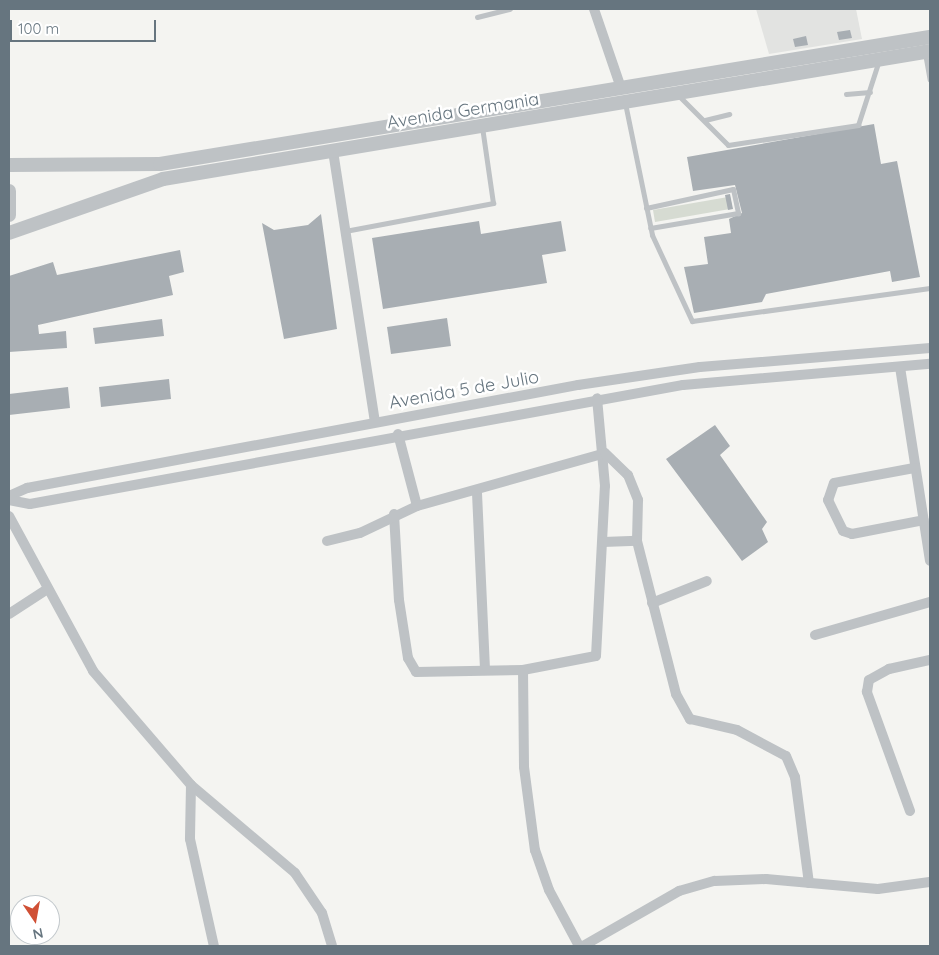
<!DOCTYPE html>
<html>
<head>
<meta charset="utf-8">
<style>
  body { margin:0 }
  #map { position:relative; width:939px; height:955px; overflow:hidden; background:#f4f4f1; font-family:Quicksand,sans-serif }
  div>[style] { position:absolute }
  .built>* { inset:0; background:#e2e3e1 }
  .green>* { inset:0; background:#d6dbd2 }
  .building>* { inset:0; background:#a8aeb3 }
  .service>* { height:5px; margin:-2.5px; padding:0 2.5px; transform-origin:2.5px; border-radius:2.5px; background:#bec2c5 }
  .minor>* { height:10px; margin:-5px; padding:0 5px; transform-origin:5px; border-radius:5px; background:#bec2c5 }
  .tertiary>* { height:14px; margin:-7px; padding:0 7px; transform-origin:7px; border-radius:7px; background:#bec2c5 }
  span { translate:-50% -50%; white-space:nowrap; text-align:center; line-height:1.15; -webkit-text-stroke:5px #fff; paint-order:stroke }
  .street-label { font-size:18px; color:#66757f }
  .frame { position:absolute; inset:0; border:10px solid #66757f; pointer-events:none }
  .north { position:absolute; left:10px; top:895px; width:50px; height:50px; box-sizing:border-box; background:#fff; border:1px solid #c2c8cc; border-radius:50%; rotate:168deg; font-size:14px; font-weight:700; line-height:20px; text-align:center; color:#66757f }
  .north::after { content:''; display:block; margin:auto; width:18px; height:22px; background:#d05035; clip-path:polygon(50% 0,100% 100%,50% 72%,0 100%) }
  .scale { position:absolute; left:10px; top:20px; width:146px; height:22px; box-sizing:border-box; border:2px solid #66757f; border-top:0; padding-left:6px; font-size:15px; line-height:18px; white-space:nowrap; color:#66757f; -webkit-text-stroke:4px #fff; paint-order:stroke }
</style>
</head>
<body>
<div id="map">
  <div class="built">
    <div style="clip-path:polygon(756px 9px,856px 9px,862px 39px,769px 54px)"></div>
  </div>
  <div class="green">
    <div style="clip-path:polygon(728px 197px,730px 209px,655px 222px,653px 210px)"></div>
  </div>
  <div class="building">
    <div style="clip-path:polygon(850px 30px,852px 38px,839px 40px,837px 32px)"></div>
    <div style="clip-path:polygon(806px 36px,808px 45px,795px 47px,793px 39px)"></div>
    <div style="clip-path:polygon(874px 124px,881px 164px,897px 161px,920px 277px,892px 282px,890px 271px,766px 294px,762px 302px,694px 313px,684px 267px,708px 264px,704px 237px,731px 233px,729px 219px,742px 213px,735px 185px,693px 191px,687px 157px)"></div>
    <div style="clip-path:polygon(730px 194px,733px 209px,728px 210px,725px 195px)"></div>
    <div style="clip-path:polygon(321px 214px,337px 329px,284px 339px,262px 223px,274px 230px,308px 225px)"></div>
    <div style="clip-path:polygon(479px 221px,481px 234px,561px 221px,566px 251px,542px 255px,547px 283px,383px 309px,372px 238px)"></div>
    <div style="clip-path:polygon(180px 250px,184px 272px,169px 276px,173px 295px,38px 325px,39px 334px,66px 331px,67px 348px,9px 352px,9px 276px,53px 262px,57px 275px)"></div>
    <div style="clip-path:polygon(447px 318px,451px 346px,391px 354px,387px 327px)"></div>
    <div style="clip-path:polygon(162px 319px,164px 336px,95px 344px,93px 328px)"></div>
    <div style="clip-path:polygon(169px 379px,171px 399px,101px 407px,99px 387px)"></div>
    <div style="clip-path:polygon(68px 387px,70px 408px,9px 415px,9px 394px)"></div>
    <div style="clip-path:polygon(715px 425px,730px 446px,720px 455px,767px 522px,762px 529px,768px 542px,742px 561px,666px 459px)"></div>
  </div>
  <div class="service">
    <div style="left:477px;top:17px;width:34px;rotate:-14deg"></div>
    <div style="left:925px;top:53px;width:27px;rotate:80deg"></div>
    <div style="left:846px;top:94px;width:24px;rotate:-5deg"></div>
    <div style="left:679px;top:96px;width:69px;rotate:45deg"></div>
    <div style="left:728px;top:145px;width:132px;rotate:-8.7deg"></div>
    <div style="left:858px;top:125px;width:68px;rotate:-72.1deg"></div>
    <div style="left:625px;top:103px;width:135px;rotate:78.4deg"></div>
    <div style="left:652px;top:235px;width:95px;rotate:65.1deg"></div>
    <div style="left:692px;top:321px;width:240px;rotate:-7.9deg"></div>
    <div style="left:705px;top:120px;width:25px;rotate:-14deg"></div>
    <div style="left:646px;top:208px;width:89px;rotate:-12.3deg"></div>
    <div style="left:733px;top:189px;width:25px;rotate:78deg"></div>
    <div style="left:738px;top:213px;width:89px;rotate:170.3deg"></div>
    <div style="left:345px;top:231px;width:151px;rotate:-10.7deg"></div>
    <div style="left:493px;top:203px;width:77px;rotate:-98.2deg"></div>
  </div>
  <div class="minor">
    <div style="left:594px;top:9px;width:83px;rotate:71.1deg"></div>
    <div style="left:333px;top:151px;width:274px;rotate:81.2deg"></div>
    <div style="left:900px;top:367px;width:196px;rotate:81.2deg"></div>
    <div style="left:398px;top:434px;width:74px;rotate:75.2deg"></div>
    <div style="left:914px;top:468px;width:81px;rotate:169.4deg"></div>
    <div style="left:834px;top:483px;width:18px;rotate:109deg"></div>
    <div style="left:828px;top:500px;width:34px;rotate:64deg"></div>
    <div style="left:843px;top:531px;width:9px;rotate:18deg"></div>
    <div style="left:852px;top:534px;width:73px;rotate:-11deg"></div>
    <div style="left:477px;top:493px;width:176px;rotate:87.4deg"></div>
    <div style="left:9px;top:496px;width:20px;rotate:-24deg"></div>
    <div style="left:27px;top:488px;width:561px;rotate:-10.59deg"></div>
    <div style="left:578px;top:385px;width:123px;rotate:-8.4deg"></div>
    <div style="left:700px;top:367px;width:231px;rotate:-4.7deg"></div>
    <div style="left:9px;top:500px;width:21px;rotate:11deg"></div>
    <div style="left:30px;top:504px;width:664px;rotate:-10.33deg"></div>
    <div style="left:683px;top:385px;width:248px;rotate:-4.9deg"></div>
    <div style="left:394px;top:514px;width:86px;rotate:86.7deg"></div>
    <div style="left:399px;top:600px;width:59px;rotate:81.2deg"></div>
    <div style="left:408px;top:658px;width:16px;rotate:60deg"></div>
    <div style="left:416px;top:672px;width:107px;rotate:-1.1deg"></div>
    <div style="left:523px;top:670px;width:74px;rotate:-10.9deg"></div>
    <div style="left:596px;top:656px;width:170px;rotate:-87deg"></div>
    <div style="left:605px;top:486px;width:88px;rotate:-95.2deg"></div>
    <div style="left:9px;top:516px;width:176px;rotate:61.5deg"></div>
    <div style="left:93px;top:671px;width:150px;rotate:49.3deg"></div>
    <div style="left:191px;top:785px;width:136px;rotate:40.2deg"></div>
    <div style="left:295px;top:873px;width:48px;rotate:56deg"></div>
    <div style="left:322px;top:913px;width:34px;rotate:73deg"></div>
    <div style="left:327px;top:541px;width:34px;rotate:-14deg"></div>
    <div style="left:360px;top:533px;width:63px;rotate:-25.3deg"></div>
    <div style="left:417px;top:506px;width:195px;rotate:-15.7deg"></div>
    <div style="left:605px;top:453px;width:32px;rotate:44deg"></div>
    <div style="left:628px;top:475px;width:27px;rotate:68deg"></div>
    <div style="left:638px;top:500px;width:41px;rotate:91.4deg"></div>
    <div style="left:637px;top:541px;width:158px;rotate:75.7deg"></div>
    <div style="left:676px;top:694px;width:29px;rotate:61deg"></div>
    <div style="left:690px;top:719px;width:48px;rotate:13.2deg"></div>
    <div style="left:737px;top:730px;width:55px;rotate:28deg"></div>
    <div style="left:786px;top:756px;width:23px;rotate:67deg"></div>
    <div style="left:795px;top:777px;width:107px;rotate:82.5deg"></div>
    <div style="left:603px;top:542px;width:34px;rotate:-2deg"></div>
    <div style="left:652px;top:603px;width:59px;rotate:-21.8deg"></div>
    <div style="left:9px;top:614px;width:44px;rotate:-33deg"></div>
    <div style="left:815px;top:635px;width:120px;rotate:-16deg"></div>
    <div style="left:523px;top:670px;width:97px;rotate:89.4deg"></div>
    <div style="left:524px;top:767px;width:84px;rotate:82.5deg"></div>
    <div style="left:535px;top:850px;width:42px;rotate:70.7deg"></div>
    <div style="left:549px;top:890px;width:64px;rotate:61.8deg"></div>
    <div style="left:191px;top:785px;width:54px;rotate:91.1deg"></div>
    <div style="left:190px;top:839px;width:110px;rotate:77.4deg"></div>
    <div style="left:910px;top:811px;width:127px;rotate:-109.9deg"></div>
    <div style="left:867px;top:692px;width:12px;rotate:-81deg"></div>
    <div style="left:869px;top:680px;width:23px;rotate:-29deg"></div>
    <div style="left:889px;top:669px;width:42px;rotate:-12.4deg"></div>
    <div style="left:583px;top:946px;width:111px;rotate:-29.8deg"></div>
    <div style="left:679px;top:891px;width:37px;rotate:-16deg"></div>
    <div style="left:715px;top:881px;width:51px;rotate:-2.2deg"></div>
    <div style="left:766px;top:879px;width:112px;rotate:5.1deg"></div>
    <div style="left:878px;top:889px;width:52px;rotate:-7.7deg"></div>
  </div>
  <div class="tertiary">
    <div style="left:9px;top:165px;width:151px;rotate:-0.4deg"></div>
    <div style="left:160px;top:164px;width:780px;rotate:-9.37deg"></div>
    <div style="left:9px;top:191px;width:24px;rotate:90deg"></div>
    <div style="left:9px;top:233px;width:163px;rotate:-19.3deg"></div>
    <div style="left:163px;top:179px;width:778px;rotate:-9.47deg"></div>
  </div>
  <div class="street-label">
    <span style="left:463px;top:111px;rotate:-9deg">Avenida Germania</span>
    <span style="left:464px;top:390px;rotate:-10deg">Avenida 5 de Julio</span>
  </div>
  <div class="frame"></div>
  <div class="north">N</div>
  <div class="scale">100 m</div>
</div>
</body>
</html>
